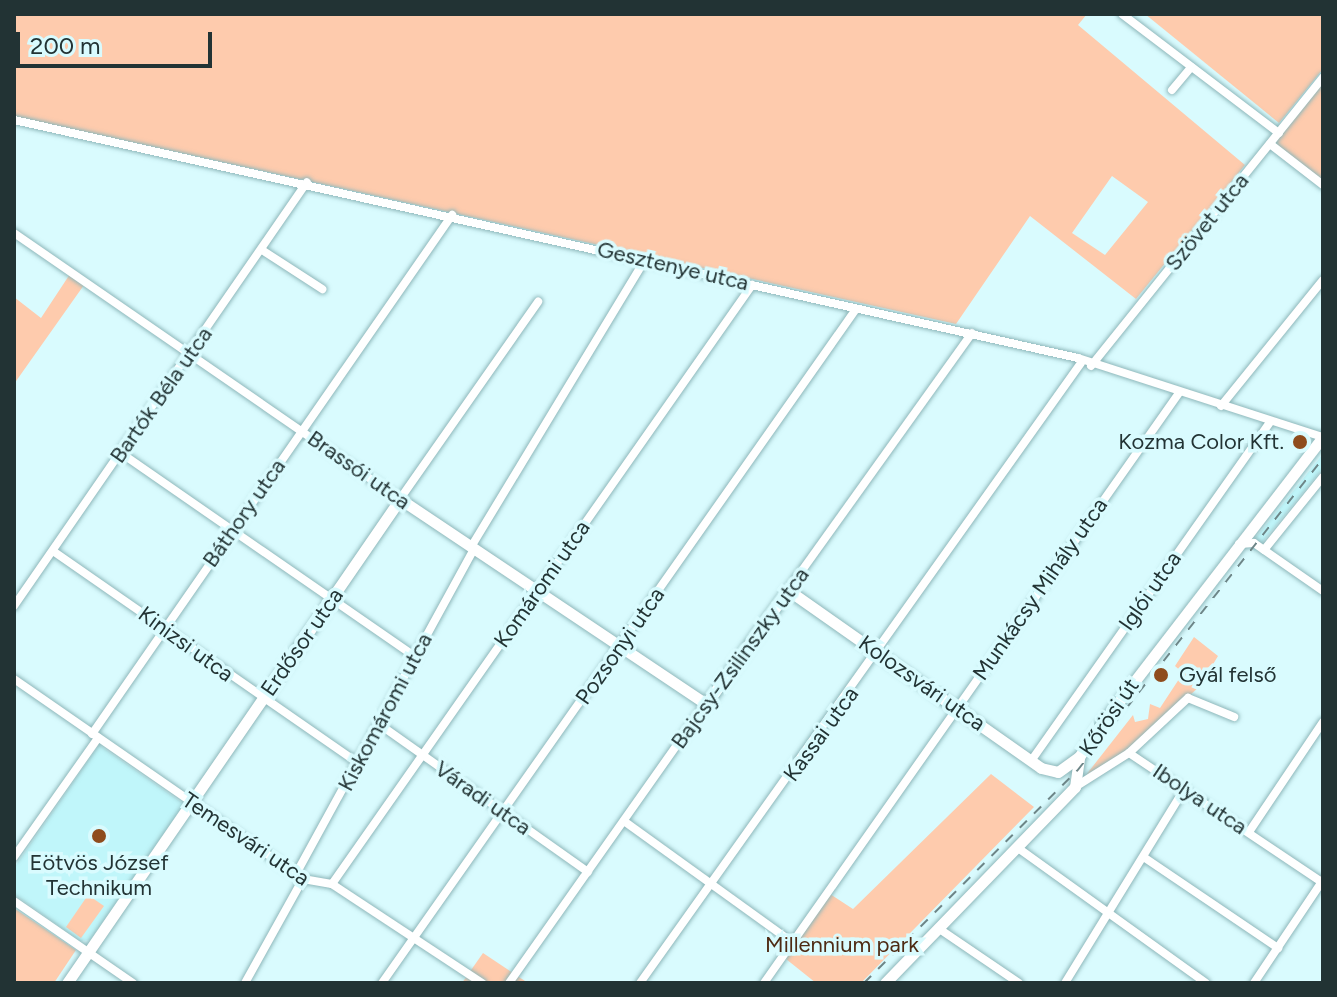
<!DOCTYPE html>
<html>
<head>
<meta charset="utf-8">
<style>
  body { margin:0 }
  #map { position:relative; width:1337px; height:997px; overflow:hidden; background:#d9fbfe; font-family:Figtree,sans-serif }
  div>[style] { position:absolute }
  .built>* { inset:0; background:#c0f6fa }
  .green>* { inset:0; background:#fecbad }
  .roads { filter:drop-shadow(0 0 2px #8eb7ba) drop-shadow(0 0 2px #8eb7ba) }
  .street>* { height:8px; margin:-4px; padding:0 4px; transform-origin:4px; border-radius:4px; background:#fff }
  .secondary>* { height:11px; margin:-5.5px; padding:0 5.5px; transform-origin:5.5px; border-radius:5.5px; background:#fff }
  .rail>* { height:2px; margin-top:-1px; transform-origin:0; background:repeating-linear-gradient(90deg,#6d8587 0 10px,transparent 0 20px) }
  .dots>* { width:22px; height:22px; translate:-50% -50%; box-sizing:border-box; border:4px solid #d9fbfe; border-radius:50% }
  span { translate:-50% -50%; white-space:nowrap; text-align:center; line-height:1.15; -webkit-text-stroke:7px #d9fbfe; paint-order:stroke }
  .street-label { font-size:22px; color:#223334 }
  .poi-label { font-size:22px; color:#223334 }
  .right { translate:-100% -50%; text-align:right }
  .left { translate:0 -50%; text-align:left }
  .park-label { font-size:22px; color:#4e2a13 }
  .frame { position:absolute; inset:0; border:16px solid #223334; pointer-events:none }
  .scale { position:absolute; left:16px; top:32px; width:196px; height:36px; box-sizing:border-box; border:4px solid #223334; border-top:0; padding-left:10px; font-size:24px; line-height:28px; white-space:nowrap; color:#223334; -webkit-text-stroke:6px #d9fbfe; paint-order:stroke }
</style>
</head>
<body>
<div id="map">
  <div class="built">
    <div style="clip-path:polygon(1323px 454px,1323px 468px,1255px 551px,1249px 546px)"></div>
    <div style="clip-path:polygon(99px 745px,184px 804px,90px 940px,80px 941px,14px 894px,14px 868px)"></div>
  </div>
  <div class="green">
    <div style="clip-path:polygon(evenodd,14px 14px,1087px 14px,1078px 25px,1245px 165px,1136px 299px,1030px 216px,956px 324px,14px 116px,14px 14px,1112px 176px,1148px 202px,1105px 255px,1072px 233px,1112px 176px)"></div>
    <div style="clip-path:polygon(1145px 14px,1323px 14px,1323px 69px,1279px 123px)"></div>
    <div style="clip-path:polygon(1319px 82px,1323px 85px,1323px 185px,1270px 144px)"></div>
    <div style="clip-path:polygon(70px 274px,84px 285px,14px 384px,14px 297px,41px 318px)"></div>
    <div style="clip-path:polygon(1194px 637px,1218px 656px,1200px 686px,1132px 748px,1086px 775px,1133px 715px,1135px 722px,1148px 719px,1150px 704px,1160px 708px,1183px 673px,1175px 666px)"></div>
    <div style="clip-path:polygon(991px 774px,1034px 807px,861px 983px,816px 983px,786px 959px,830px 894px,853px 909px)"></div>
    <div style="clip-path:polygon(88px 895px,104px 906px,81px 938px,66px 927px)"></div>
    <div style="clip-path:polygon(14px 908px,76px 950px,54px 983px,14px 983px)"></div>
    <div style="clip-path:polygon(483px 953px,528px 983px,462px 983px)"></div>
  </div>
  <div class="roads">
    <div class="street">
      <div style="left:1122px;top:14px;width:197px;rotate:37.2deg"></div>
      <div style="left:1172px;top:90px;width:30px;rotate:-50deg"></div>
      <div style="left:14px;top:120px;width:1090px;rotate:12.61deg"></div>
      <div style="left:1078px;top:358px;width:257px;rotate:17.9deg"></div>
      <div style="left:1270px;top:144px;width:67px;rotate:37.7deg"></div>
      <div style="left:14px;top:233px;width:469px;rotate:34.6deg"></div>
      <div style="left:400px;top:499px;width:241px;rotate:-55deg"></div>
      <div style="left:262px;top:250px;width:72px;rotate:33deg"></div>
      <div style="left:1091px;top:366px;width:371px;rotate:-51.2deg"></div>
      <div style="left:1221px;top:406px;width:162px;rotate:-51deg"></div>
      <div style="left:121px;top:453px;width:356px;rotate:34.7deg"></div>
      <div style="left:1239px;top:544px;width:15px;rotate:-4deg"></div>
      <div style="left:1254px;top:543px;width:84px;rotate:34.8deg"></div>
      <div style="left:471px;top:547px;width:336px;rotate:-58.8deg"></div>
      <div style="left:1264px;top:550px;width:94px;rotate:-51.1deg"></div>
      <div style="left:53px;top:551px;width:371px;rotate:34.8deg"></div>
      <div style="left:788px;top:590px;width:316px;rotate:-54.4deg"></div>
      <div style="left:14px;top:606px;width:515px;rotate:-55.35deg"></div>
      <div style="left:14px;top:679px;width:351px;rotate:34.7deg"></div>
      <div style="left:303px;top:879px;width:29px;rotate:10deg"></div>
      <div style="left:332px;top:884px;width:180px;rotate:33.4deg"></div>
      <div style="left:379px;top:724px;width:256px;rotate:35.3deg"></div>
      <div style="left:92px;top:734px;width:632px;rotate:-55.25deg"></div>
      <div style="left:1129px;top:753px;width:81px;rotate:-43deg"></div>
      <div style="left:1188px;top:698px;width:50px;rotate:22.4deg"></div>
      <div style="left:1031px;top:761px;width:415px;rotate:-54.8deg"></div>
      <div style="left:1075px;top:787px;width:64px;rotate:-32.2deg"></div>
      <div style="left:1129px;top:753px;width:232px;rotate:33.8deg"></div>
      <div style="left:624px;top:821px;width:208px;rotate:35.8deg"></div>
      <div style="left:1249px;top:832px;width:133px;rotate:-56.1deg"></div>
      <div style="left:1018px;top:848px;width:231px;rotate:35.7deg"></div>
      <div style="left:14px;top:857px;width:146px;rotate:-54.8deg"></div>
      <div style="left:1145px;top:858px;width:161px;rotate:34.1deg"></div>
      <div style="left:296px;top:874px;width:371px;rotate:-61.3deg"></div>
      <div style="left:332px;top:884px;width:732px;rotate:-54.96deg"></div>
      <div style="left:14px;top:901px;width:145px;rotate:34.6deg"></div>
      <div style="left:938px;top:928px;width:98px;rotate:34.2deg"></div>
      <div style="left:245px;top:983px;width:119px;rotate:-60.9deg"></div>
      <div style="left:382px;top:983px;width:824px;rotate:-54.88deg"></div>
      <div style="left:509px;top:983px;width:342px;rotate:-54.8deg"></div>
      <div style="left:640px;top:983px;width:761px;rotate:-54.58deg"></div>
      <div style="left:764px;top:983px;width:721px;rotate:-54.88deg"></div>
      <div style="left:1065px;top:983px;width:229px;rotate:-58.4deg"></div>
      <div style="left:1254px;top:983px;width:124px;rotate:-56.2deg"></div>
    </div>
    <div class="secondary">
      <div style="left:67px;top:983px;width:587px;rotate:-55.47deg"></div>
      <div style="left:400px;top:499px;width:368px;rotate:33.8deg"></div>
      <div style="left:706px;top:704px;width:140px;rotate:-54.3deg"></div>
      <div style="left:788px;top:590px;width:309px;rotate:35.1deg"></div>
      <div style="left:1041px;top:768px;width:17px;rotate:13deg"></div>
      <div style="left:1058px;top:772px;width:26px;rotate:-36deg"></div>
      <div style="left:885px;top:983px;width:273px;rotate:-45.9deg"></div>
      <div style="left:1075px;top:787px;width:30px;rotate:-82deg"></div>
      <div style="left:1079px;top:757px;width:32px;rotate:-56deg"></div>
      <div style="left:1097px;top:730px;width:370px;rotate:-52.4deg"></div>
    </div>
  </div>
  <div class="rail">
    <div style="left:864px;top:983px;width:301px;rotate:-44.9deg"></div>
    <div style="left:1077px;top:771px;width:398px;rotate:-51.8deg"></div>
  </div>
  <div class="dots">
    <div style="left:1300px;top:442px;background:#8f4c1d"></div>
    <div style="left:1161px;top:675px;background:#8f4c1d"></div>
    <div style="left:99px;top:836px;background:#8f4c1d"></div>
  </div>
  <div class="street-label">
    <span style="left:1207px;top:222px;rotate:-51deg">Szövet utca</span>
    <span style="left:673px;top:266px;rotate:13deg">Gesztenye utca</span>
    <span style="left:161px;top:395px;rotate:-55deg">Bartók Béla utca</span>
    <span style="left:359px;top:470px;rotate:35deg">Brassói utca</span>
    <span style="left:244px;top:513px;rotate:-55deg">Báthory utca</span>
    <span style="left:542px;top:584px;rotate:-55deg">Komáromi utca</span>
    <span style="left:1040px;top:589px;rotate:-55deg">Munkácsy Mihály utca</span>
    <span style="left:1150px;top:591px;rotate:-55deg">Iglói utca</span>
    <span style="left:302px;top:642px;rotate:-55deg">Erdősor utca</span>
    <span style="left:186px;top:644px;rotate:36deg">Kinizsi utca</span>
    <span style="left:620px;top:646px;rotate:-55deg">Pozsonyi utca</span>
    <span style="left:740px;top:658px;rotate:-54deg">Bajcsy-Zsilinszky utca</span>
    <span style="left:922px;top:683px;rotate:35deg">Kolozsvári utca</span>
    <span style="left:385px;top:712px;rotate:-62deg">Kiskomáromi utca</span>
    <span style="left:1109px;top:717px;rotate:-56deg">Kőrösi út</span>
    <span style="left:821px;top:734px;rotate:-54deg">Kassai utca</span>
    <span style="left:483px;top:798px;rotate:35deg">Váradi utca</span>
    <span style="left:1200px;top:799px;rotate:34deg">Ibolya utca</span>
    <span style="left:246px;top:839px;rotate:34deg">Temesvári utca</span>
  </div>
  <div class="poi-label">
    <span class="right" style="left:1284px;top:442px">Kozma Color Kft.</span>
    <span class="left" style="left:1179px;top:675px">Gyál felső</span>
    <span style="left:99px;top:875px">Eötvös József<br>Technikum</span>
  </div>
  <div class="park-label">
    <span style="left:842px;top:945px">Millennium park</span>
  </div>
  <div class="frame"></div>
  <div class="scale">200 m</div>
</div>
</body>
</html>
